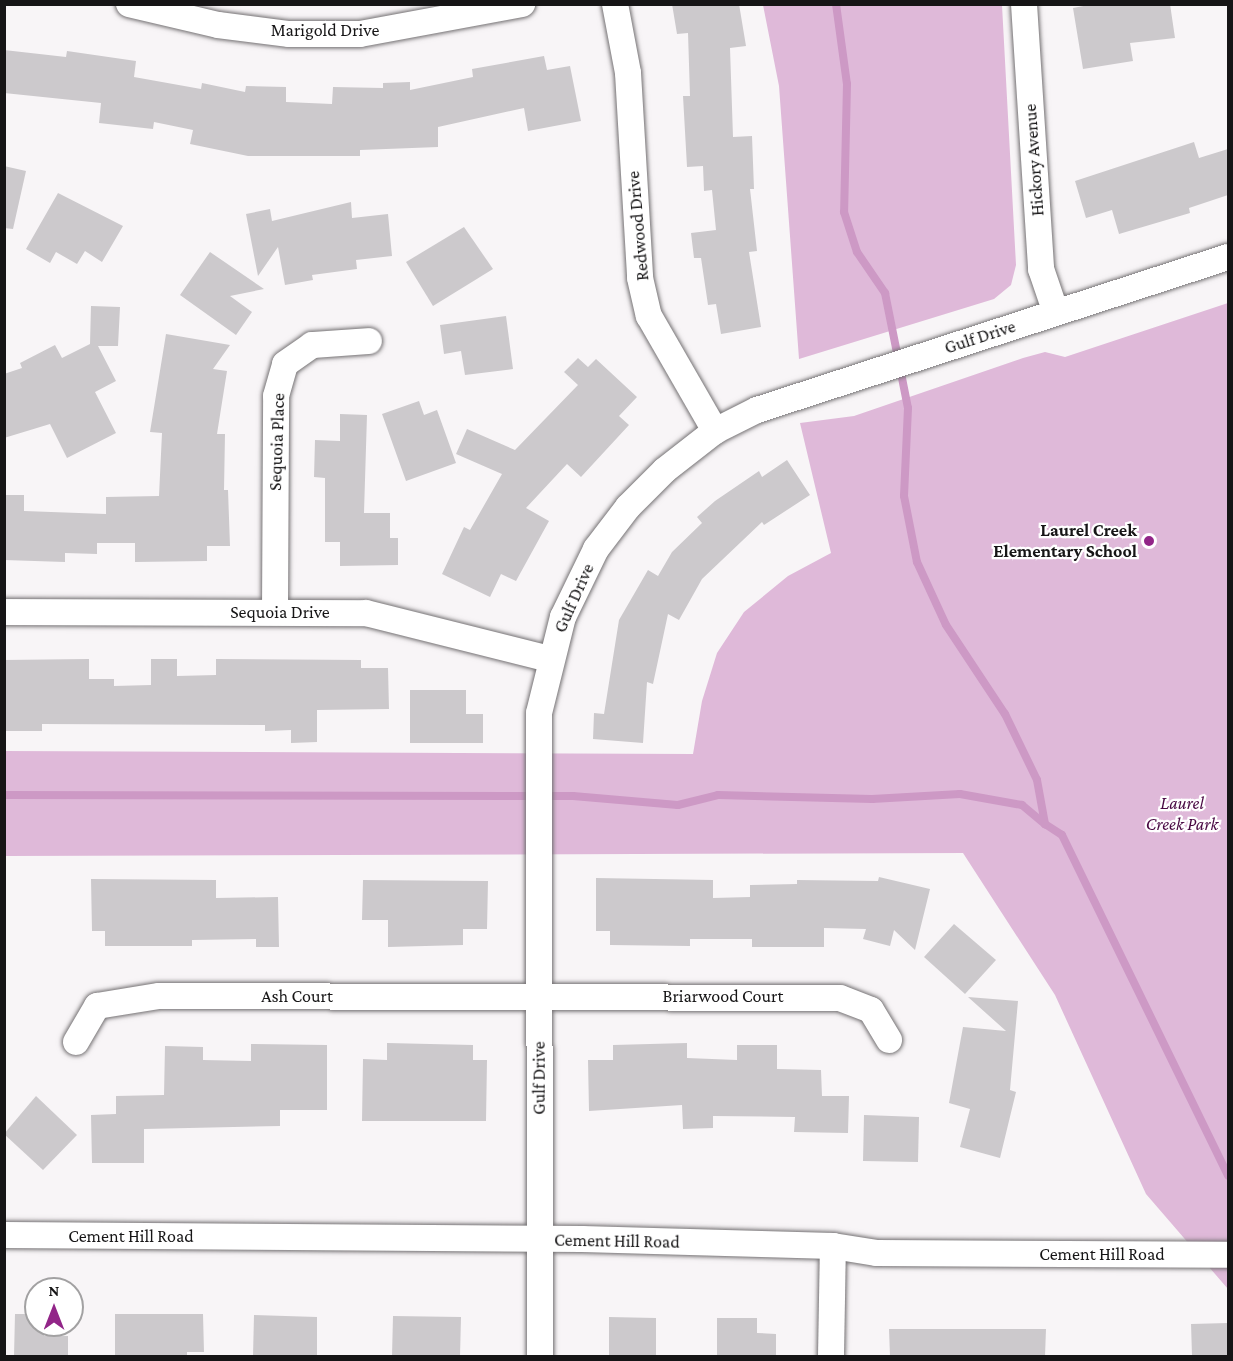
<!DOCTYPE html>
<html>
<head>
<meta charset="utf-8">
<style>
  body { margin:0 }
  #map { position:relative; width:1233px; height:1361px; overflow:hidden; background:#f8f5f7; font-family:"Crimson Pro",serif }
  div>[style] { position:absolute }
  .green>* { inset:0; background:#dfb9d9 }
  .stream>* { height:8px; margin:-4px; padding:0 4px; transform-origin:4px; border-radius:4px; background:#cd99c5 }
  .building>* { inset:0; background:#ccc9cc }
  .roads { filter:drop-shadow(0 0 2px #757274) drop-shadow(0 0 2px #757274) }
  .minor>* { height:26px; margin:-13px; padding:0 13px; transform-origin:13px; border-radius:13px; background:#fff }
  .dots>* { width:16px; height:16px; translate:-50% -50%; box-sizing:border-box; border:3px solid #fff; border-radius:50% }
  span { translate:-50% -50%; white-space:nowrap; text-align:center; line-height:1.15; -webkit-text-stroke:4.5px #fff; paint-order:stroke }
  .street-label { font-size:18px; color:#161516 }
  .poi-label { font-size:18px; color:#161516; font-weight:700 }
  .right { translate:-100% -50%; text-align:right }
  .park-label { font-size:18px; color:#490943; font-style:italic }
  .frame { position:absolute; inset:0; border:6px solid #161516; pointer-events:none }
  .north { position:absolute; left:24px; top:1277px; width:60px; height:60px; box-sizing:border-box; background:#fff; border:2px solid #a2a1a2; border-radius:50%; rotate:0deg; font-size:16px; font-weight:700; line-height:24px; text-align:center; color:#161516 }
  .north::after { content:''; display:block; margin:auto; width:21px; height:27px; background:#922588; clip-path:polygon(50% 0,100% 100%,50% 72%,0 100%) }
</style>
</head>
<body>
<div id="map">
  <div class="green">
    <div style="clip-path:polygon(763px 5px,1002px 5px,1016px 265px,1011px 285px,994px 299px,799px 359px,779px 86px)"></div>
    <div style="clip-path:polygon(1228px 303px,1228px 1289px,1146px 1194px,1055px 995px,963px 853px,5px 856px,4px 751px,693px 754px,702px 701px,717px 653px,744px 612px,788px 576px,831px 553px,800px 423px,854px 416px,1023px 358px,1045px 352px,1065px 357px)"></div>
  </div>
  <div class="stream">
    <div style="left:836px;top:4px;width:81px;rotate:82.2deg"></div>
    <div style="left:847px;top:84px;width:128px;rotate:91.3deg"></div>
    <div style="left:844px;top:212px;width:42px;rotate:72deg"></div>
    <div style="left:857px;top:252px;width:50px;rotate:55.7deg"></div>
    <div style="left:885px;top:293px;width:117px;rotate:78.7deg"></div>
    <div style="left:908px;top:408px;width:88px;rotate:92.6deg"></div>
    <div style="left:904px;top:496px;width:67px;rotate:78.9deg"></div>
    <div style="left:917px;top:562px;width:69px;rotate:65.3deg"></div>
    <div style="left:946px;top:625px;width:107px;rotate:56.5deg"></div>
    <div style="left:1005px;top:714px;width:73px;rotate:64.1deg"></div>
    <div style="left:1037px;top:780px;width:45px;rotate:79.7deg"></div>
    <div style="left:1045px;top:824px;width:20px;rotate:33deg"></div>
    <div style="left:1062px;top:835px;width:379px;rotate:64deg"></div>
    <div style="left:4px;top:795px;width:569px;rotate:0.1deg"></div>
    <div style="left:573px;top:796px;width:105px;rotate:4.9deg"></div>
    <div style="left:678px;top:805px;width:41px;rotate:-14deg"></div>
    <div style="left:718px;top:795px;width:154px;rotate:1.5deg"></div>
    <div style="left:872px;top:799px;width:88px;rotate:-3.3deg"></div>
    <div style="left:960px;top:794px;width:63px;rotate:10.1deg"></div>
    <div style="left:1022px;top:805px;width:30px;rotate:40deg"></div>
  </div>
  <div class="building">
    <div style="clip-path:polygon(672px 4px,739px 4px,746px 46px,730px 48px,733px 137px,752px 136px,754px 189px,750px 189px,757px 251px,749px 252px,761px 327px,721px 334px,716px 304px,708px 305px,701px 258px,694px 258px,691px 233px,716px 230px,712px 190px,704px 191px,703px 166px,687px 167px,683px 96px,690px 96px,688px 33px,677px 34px)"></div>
    <div style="clip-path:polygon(1094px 4px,1170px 4px,1175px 38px,1130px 43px,1133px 61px,1083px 69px,1073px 8px)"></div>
    <div style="clip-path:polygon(4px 50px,66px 57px,67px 51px,136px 61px,134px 77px,201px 89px,202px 83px,245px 92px,246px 86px,286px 87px,286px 102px,332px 104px,333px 87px,383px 88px,383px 83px,410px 82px,410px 90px,473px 77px,472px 69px,544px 56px,547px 70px,570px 66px,581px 121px,528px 131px,524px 108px,438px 127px,438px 147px,360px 150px,360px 156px,248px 156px,190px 144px,193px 130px,154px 122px,153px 129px,99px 123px,101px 103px,4px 93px)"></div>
    <div style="clip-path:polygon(1194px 142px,1199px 158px,1228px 149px,1228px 195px,1189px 208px,1190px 213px,1119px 234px,1112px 210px,1086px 218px,1075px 181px)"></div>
    <div style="clip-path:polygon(4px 166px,26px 171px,13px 229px,4px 228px)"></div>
    <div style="clip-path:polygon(58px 193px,123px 226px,102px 262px,85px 251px,77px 264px,56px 252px,50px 263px,26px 249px)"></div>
    <div style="clip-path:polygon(351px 202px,352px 218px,388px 214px,392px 256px,356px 260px,357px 269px,312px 275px,313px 280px,285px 285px,278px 247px,258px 276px,246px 214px,270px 209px,272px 221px)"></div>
    <div style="clip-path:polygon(464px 227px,493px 269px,433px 306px,406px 262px)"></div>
    <div style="clip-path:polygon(210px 252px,264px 289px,230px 296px,252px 312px,236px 335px,180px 295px)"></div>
    <div style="clip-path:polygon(91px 306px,120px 307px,118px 346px,98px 346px,116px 381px,95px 392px,116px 433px,67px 458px,50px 424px,4px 438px,4px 374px,22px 368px,20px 363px,55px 345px,62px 358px,90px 344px)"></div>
    <div style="clip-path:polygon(506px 316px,513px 369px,465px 375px,461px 351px,444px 354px,440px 325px)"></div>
    <div style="clip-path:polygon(166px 334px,230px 345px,213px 369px,227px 371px,217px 434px,225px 434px,224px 490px,228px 490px,230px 546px,207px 546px,207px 561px,135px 562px,135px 543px,97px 543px,97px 554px,65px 553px,65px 562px,4px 560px,4px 495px,24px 495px,24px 511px,106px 514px,106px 497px,159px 496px,162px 433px,150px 432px)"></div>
    <div style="clip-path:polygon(578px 358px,588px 367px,596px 359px,637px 397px,619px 416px,629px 425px,581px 477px,567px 464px,526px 508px,549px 521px,516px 581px,501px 574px,490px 597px,442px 574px,464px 527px,470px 530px,502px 474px,456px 454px,467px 429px,515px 450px,578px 385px,564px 372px)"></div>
    <div style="clip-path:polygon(419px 401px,424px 415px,437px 410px,456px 463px,406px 481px,382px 414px)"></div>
    <div style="clip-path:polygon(340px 414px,367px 415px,364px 513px,390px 513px,390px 538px,398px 538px,398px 565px,340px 566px,340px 542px,325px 542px,325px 478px,314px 477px,315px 440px,340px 441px)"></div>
    <div style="clip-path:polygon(787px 460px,810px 495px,764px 525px,762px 522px,702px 579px,679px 620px,668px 614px,653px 684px,647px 682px,643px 743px,593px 739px,594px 713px,604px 714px,619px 620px,648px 570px,658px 576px,672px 552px,702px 523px,697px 517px,715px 501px,759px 471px,762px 477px)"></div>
    <div style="clip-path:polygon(89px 659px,89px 679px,114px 679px,114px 686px,151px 685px,151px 659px,177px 659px,177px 676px,216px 675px,216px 659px,361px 660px,361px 668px,388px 668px,389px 709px,317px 710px,317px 742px,291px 743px,291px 730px,265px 731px,265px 725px,42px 724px,42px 731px,4px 731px,4px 660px)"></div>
    <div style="clip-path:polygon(410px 690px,466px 690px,466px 714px,483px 714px,483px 743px,410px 743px)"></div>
    <div style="clip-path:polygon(879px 877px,930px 889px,915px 950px,894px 930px,890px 946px,863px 939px,866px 929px,824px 928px,824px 947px,752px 947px,752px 939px,690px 939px,690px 946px,610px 945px,610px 931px,596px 931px,596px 878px,713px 880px,713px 898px,750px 897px,750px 885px,797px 884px,797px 880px,878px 881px)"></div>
    <div style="clip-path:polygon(91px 879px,216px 880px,216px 898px,278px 897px,279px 947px,256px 947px,256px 939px,192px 940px,192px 946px,105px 946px,105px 931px,92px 931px)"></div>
    <div style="clip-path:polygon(363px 880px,488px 881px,487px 929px,463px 929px,463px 945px,388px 947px,388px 920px,362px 920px)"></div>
    <div style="clip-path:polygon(954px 924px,996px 960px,965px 994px,924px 957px)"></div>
    <div style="clip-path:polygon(968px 997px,1018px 1001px,1010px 1090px,1016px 1092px,1000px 1158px,960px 1147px,970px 1109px,949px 1103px,963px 1027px,1006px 1031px)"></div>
    <div style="clip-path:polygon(387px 1043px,473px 1045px,473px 1060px,487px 1060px,486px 1121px,362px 1121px,363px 1059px,387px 1060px)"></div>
    <div style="clip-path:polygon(687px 1043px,687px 1058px,737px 1060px,737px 1045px,777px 1045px,777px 1069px,821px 1070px,822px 1096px,849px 1096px,848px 1133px,794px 1132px,795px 1117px,713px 1116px,713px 1128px,683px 1129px,682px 1105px,589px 1111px,588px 1060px,613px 1060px,613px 1045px)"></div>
    <div style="clip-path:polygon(251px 1044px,327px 1045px,327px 1110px,280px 1110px,280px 1126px,144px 1129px,144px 1163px,92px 1163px,91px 1115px,116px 1114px,116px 1096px,164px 1095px,165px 1046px,203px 1047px,203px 1060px,251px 1061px)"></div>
    <div style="clip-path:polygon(36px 1096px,77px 1135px,43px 1170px,4px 1134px)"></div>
    <div style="clip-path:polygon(864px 1115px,919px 1117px,918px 1162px,863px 1161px)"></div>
    <div style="clip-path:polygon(15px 1314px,36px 1314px,36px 1325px,44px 1325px,44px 1336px,68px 1336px,68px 1356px,14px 1356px)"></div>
    <div style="clip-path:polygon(115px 1314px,203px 1314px,204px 1352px,187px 1352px,187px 1356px,115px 1356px)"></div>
    <div style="clip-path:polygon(254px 1315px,317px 1317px,317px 1356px,253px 1356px)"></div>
    <div style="clip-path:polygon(393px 1316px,461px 1317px,460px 1356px,392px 1356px)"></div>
    <div style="clip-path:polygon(609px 1317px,656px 1318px,656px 1356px,609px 1356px)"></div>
    <div style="clip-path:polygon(717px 1318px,757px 1318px,757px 1333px,776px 1334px,776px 1356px,717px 1356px)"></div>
    <div style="clip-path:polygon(1228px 1323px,1228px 1356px,1192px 1356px,1191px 1324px)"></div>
    <div style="clip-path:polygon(889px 1329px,1046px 1329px,1045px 1356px,890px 1356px)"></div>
  </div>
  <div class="roads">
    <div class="minor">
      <div style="left:129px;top:4px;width:91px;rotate:13.3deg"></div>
      <div style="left:218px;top:25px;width:72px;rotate:7.2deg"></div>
      <div style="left:289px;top:34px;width:71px"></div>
      <div style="left:360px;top:34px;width:165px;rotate:-10.5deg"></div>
      <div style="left:615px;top:4px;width:70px;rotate:79.3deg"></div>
      <div style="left:628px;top:73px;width:205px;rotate:86.6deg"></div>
      <div style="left:640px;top:278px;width:39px;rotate:77deg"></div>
      <div style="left:649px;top:316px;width:133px;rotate:60.1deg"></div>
      <div style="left:1024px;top:4px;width:266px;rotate:86.3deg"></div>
      <div style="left:1041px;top:269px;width:46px;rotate:71.2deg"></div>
      <div style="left:275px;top:611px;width:215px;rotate:-89.7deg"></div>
      <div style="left:276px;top:396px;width:33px;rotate:-74deg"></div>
      <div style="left:285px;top:364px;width:33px;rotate:-35deg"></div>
      <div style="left:312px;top:345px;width:57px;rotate:-4deg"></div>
      <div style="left:4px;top:612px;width:362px;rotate:0.2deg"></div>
      <div style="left:366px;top:613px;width:189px;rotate:14.1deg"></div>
      <div style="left:76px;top:1042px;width:42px;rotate:-59.7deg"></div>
      <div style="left:97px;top:1006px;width:63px;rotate:-9.2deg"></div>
      <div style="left:159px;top:996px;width:681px;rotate:0.17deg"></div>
      <div style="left:840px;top:998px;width:33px;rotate:21deg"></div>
      <div style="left:871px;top:1010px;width:35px;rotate:59deg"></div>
      <div style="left:4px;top:1235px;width:578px;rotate:0.4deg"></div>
      <div style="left:582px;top:1239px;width:251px;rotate:1.6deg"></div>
      <div style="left:833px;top:1246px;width:45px;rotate:9deg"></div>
      <div style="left:877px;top:1253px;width:351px;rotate:0.3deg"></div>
      <div style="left:540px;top:1356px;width:643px;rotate:-90.09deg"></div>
      <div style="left:539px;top:713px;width:99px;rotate:-76deg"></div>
      <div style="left:563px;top:617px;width:76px;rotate:-64.1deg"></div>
      <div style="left:596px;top:549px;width:53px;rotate:-52.7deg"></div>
      <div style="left:628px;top:507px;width:52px;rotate:-45deg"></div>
      <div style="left:665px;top:470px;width:63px;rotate:-38deg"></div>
      <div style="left:715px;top:431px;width:47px;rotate:-26.6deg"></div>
      <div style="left:757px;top:410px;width:495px;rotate:-18deg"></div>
      <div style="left:831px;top:1356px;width:110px;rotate:-89deg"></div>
    </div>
  </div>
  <div class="dots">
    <div style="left:1149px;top:541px;background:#922588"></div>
  </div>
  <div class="street-label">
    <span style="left:325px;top:30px">Marigold Drive</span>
    <span style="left:1034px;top:160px;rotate:-94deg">Hickory Avenue</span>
    <span style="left:638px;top:226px;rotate:-95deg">Redwood Drive</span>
    <span style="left:980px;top:337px;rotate:-18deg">Gulf Drive</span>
    <span style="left:277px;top:442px;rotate:-88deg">Sequoia Place</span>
    <span style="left:574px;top:598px;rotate:-66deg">Gulf Drive</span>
    <span style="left:280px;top:612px">Sequoia Drive</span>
    <span style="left:297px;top:996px">Ash Court</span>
    <span style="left:723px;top:996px">Briarwood Court</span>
    <span style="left:539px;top:1078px;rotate:-90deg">Gulf Drive</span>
    <span style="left:131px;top:1236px">Cement Hill Road</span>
    <span style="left:617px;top:1241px;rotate:1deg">Cement Hill Road</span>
    <span style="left:1102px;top:1254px">Cement Hill Road</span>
  </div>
  <div class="poi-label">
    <span class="right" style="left:1137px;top:541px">Laurel Creek<br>Elementary School</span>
  </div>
  <div class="park-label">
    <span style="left:1182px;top:814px">Laurel<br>Creek Park</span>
  </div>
  <div class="frame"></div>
  <div class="north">N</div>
</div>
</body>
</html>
